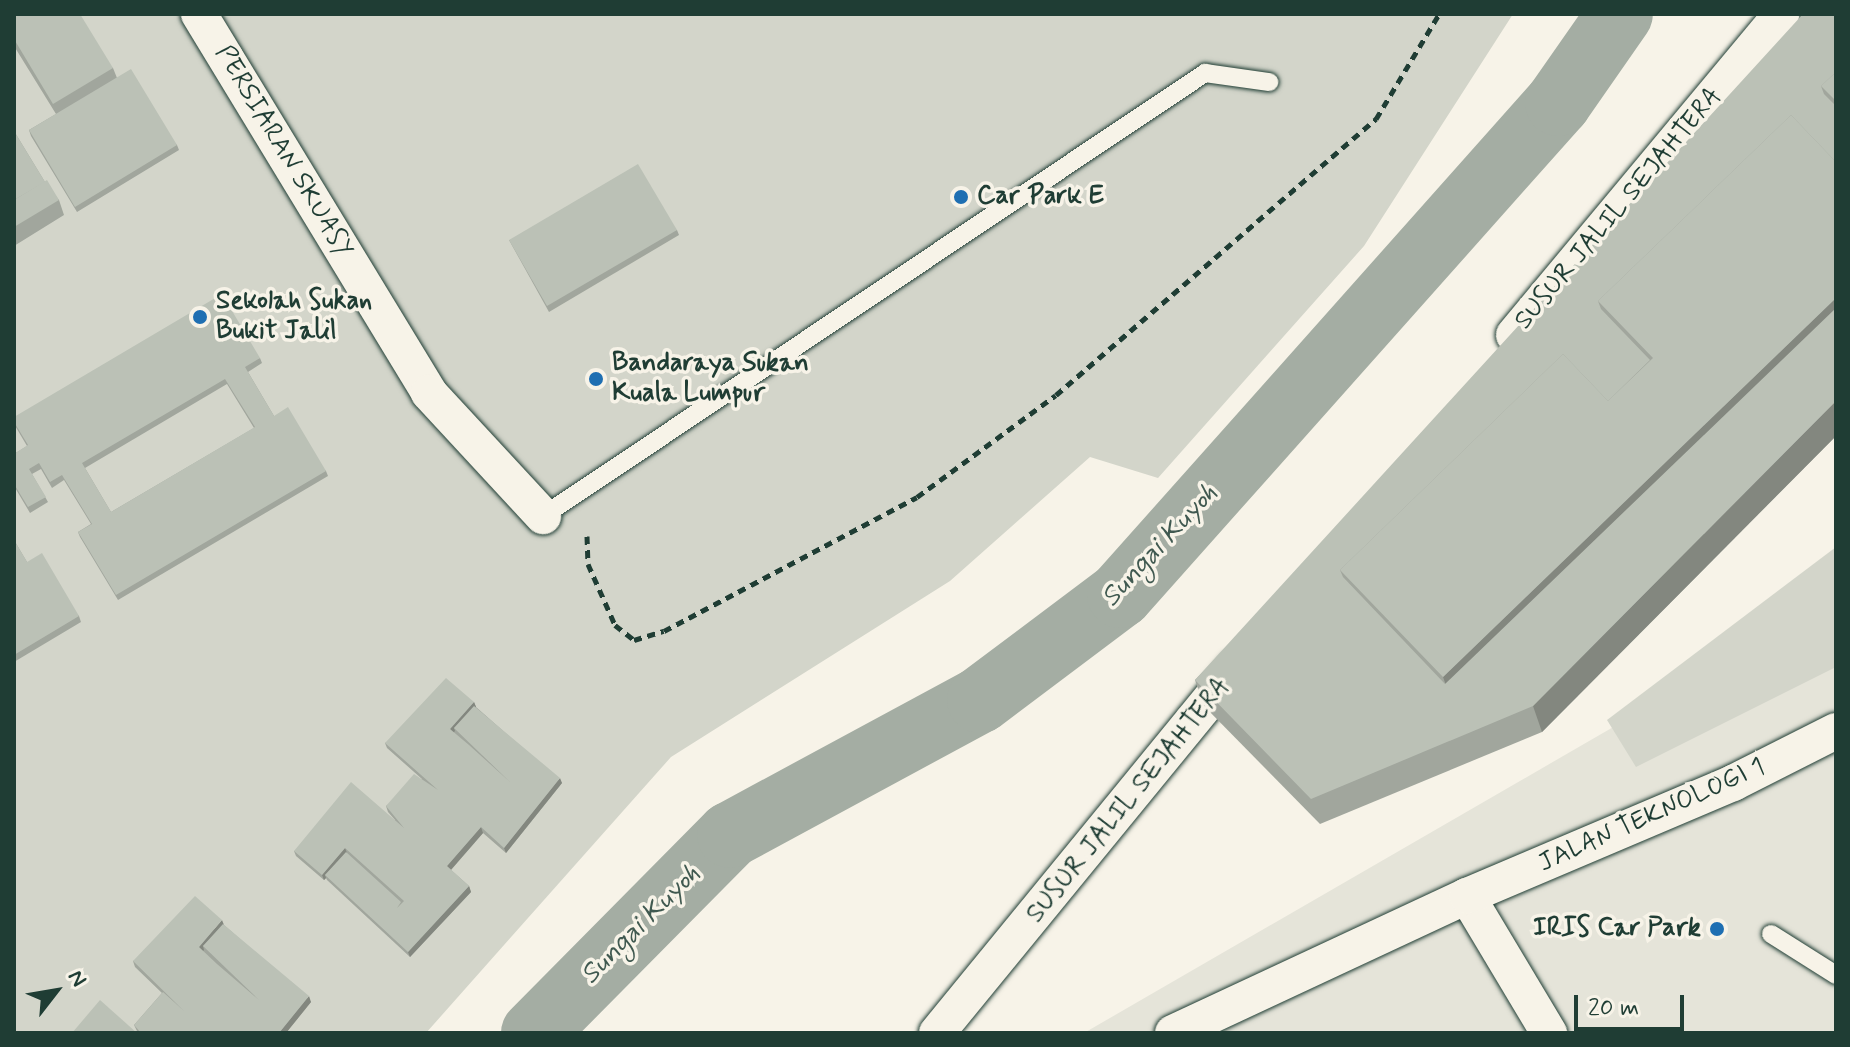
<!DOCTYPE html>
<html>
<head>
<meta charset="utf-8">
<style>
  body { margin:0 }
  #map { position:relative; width:1850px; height:1047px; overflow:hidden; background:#f7f3e8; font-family:Mynerve,sans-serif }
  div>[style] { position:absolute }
  .built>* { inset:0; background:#e5e4d9 }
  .green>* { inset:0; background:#d3d5ca }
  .river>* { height:66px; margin:-33px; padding:0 33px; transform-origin:33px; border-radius:33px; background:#a4ada3 }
  .path>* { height:5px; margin-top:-2.5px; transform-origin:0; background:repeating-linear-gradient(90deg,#1f3d34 0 8px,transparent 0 14px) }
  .roads { filter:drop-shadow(0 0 2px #1f3d34) drop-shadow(0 0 2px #1f3d34) }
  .lane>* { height:18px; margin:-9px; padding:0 9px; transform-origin:9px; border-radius:9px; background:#f7f3e8 }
  .street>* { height:36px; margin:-18px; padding:0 18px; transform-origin:18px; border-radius:18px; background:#f7f3e8 }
  .wall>* { inset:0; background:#a1a69d }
  .shaded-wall>* { inset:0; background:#83877f }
  .building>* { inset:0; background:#bbc1b6 }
  .dots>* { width:22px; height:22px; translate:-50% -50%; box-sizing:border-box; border:4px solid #f7f3e8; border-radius:50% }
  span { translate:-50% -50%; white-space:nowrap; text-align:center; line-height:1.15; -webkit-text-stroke:7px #f7f3e8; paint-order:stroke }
  .street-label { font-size:26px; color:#1f3d34 }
  .poi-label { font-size:26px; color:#1f3d34; font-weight:700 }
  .left { translate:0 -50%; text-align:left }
  .right { translate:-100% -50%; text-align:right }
  .water-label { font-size:28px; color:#405950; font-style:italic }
  .frame { position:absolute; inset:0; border:16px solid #1f3d34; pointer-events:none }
  .north { position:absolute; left:16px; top:951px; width:80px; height:80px; -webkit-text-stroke:6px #f7f3e8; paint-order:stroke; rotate:59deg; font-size:22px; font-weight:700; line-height:32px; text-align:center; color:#1f3d34 }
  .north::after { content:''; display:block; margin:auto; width:28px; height:36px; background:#1f3d34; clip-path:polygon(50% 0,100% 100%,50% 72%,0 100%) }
  .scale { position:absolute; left:1574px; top:995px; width:110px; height:36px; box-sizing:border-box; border:4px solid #1f3d34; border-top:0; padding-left:10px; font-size:24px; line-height:28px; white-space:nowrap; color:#1f3d34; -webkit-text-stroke:6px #f7f3e8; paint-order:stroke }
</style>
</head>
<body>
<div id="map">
  <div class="built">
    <div style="clip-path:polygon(1836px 582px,1836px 1033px,1084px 1033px,1750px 648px)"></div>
  </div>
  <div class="green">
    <div style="clip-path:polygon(14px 14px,1513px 14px,1364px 246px,1158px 478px,1090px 457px,950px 581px,671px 757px,426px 1033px,14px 1033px)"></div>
    <div style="clip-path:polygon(1836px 547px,1836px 667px,1636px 767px,1607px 720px)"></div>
  </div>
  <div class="river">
    <div style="left:534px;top:1033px;width:279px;rotate:-45.3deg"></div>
    <div style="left:730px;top:835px;width:284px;rotate:-28.4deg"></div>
    <div style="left:980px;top:700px;width:175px;rotate:-36.9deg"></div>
    <div style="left:1120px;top:595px;width:659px;rotate:-48.32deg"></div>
    <div style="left:1558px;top:103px;width:108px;rotate:-55.1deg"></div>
  </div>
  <div class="path">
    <div style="left:587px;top:536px;width:28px;rotate:88deg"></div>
    <div style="left:588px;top:564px;width:67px;rotate:66.1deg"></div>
    <div style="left:615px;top:625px;width:24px;rotate:38deg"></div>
    <div style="left:634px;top:640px;width:31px;rotate:-17deg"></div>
    <div style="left:664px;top:631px;width:286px;rotate:-27.9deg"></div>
    <div style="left:917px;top:497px;width:172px;rotate:-36.3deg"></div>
    <div style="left:1056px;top:395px;width:423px;rotate:-40.8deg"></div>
    <div style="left:1376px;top:119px;width:122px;rotate:-59deg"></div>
  </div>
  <div class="roads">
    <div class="lane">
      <div style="left:543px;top:516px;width:797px;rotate:-33.79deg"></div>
      <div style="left:1205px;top:73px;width:65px;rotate:8deg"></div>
      <div style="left:1771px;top:934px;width:77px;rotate:32.2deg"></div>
    </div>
    <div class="street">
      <div style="left:199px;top:14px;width:443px;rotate:58.7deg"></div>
      <div style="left:429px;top:393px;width:168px;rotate:47.2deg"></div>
      <div style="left:1514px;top:335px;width:418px;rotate:-50.2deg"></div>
      <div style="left:1467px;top:896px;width:160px;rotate:59.1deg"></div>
      <div style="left:937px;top:1033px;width:470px;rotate:-50.7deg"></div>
      <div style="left:1173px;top:1033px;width:324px;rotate:-25deg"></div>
      <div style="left:1467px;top:896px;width:289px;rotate:-23deg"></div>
      <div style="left:1733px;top:783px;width:115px;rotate:-26.8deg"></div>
    </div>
  </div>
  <div class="wall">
    <div style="clip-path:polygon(14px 14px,113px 68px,117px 78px,177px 145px,179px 150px,77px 212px,31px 136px,29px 130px,56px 114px,14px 46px)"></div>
    <div style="clip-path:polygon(1836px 14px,1836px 436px,1542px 732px,1320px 824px,1204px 706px,1195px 680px)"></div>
    <div style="clip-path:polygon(14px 131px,45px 182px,59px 200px,64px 215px,14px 246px)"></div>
    <div style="clip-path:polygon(677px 230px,679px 235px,549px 312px,509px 240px)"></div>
    <div style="clip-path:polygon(evenodd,260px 358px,262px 363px,248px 372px,274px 416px,326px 471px,328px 476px,118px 600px,80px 537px,78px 532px,91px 524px,64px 480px,52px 488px,41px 469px,32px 474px,48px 502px,30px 513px,14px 486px,14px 454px,27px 446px,14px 424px,14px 417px,260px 358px,227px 384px,254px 428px,111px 512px,85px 468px,227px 384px)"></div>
    <div style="clip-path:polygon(14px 540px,27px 562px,79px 616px,81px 622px,14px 662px)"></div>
    <div style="clip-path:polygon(474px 702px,476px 707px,562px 783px,506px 853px,483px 833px,451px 870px,469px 886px,471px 892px,410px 957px,327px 880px,326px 878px,324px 880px,296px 856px,294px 851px,395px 820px,388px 812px,386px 806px,422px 779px,387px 748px,385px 743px)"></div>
    <div style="clip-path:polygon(224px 925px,311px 1002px,286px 1033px,138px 1033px,134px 1025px,162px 993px,135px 967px,133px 961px)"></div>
  </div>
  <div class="shaded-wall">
    <div style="clip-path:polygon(1836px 298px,1836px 342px,1455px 710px,1443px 677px)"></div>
    <div style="clip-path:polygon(1836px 401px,1836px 436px,1542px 732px,1533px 706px)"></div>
    <div style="clip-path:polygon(474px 702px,476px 707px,454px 728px,455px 731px,452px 734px,450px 729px)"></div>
    <div style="clip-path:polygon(560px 778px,562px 783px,506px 853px,504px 848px)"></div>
    <div style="clip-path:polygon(481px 827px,483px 833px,449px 872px,447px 866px)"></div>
    <div style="clip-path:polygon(345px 848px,347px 853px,325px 875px,326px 878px,324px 880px,322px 875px)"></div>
    <div style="clip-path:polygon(469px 886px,471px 892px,410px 957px,408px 952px)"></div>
    <div style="clip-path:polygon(222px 920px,224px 925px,203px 946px,204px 950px,201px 953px,199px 947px)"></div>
    <div style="clip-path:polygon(309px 996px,311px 1002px,286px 1033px,279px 1033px)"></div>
  </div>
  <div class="building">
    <div style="clip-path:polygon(14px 14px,80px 14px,113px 68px,53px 104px,14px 39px)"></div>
    <div style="clip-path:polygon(1803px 14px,1836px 14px,1836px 72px,1821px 86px,1824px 94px,1836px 106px,1836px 162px,1791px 115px,1598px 301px,1601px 309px,1650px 360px,1608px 401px,1563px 354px,1340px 570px,1343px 577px,1445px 684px,1836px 308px,1836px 401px,1533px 706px,1311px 799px,1195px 680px)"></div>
    <div style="clip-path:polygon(131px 69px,177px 145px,75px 207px,29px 130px)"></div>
    <div style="clip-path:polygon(1836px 72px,1836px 101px,1821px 86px)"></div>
    <div style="clip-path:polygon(1791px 115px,1836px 162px,1836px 298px,1443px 677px,1340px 570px,1563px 354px,1608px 401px,1653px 358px,1598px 301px)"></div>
    <div style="clip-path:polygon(14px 131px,45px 182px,14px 200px)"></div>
    <div style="clip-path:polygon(638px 164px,677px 230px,547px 306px,509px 240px)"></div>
    <div style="clip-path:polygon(47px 180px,59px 200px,14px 227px,14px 200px)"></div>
    <div style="clip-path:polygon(evenodd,222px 294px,260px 358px,245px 367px,274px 416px,288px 407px,326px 471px,116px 595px,78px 532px,92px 524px,62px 475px,50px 482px,39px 463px,29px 469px,46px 497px,28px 507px,14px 484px,14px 454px,28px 445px,14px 422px,14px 417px,222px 294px,225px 379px,255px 427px,111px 512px,82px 463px,225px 379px)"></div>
    <div style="clip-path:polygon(14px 540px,27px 562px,42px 553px,79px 616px,14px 655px)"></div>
    <div style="clip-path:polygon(446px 678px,474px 702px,450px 729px,469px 745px,510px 782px,454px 728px,474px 706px,560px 778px,504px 848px,481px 827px,447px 866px,469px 886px,408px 952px,325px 875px,346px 852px,401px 902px,397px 908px,404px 901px,345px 848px,322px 875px,294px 851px,351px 782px,404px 828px,386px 806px,414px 774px,438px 790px,385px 743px)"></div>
    <div style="clip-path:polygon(195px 896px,222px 920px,199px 947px,217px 964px,259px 1000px,203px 946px,223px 924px,309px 996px,279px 1033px,141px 1033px,134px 1025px,163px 992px,184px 1011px,133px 961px)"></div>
    <div style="clip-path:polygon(100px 1000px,137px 1033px,72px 1033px)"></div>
  </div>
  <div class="dots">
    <div style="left:961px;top:197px;background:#1f6fb2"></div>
    <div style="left:200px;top:317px;background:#1f6fb2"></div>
    <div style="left:596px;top:379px;background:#1f6fb2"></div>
    <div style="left:1717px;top:929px;background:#1f6fb2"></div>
  </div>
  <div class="street-label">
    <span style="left:283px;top:152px;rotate:59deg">PERSIARAN SKUASY</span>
    <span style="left:1619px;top:209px;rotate:-50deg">SUSUR JALIL SEJAHTERA</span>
    <span style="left:1129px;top:801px;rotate:-51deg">SUSUR JALIL SEJAHTERA</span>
    <span style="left:1652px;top:816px;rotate:-24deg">JALAN TEKNOLOGI 1</span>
  </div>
  <div class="poi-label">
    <span class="left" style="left:977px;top:197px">Car Park E</span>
    <span class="left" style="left:216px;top:317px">Sekolah Sukan<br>Bukit Jalil</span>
    <span class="left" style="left:612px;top:379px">Bandaraya Sukan<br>Kuala Lumpur</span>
    <span class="right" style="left:1701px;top:929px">IRIS Car Park</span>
  </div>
  <div class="water-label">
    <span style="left:1160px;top:546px;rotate:-47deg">Sungai Kuyoh</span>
    <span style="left:641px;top:925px;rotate:-45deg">Sungai Kuyoh</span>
  </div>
  <div class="frame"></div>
  <div class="north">N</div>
  <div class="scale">20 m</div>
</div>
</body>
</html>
